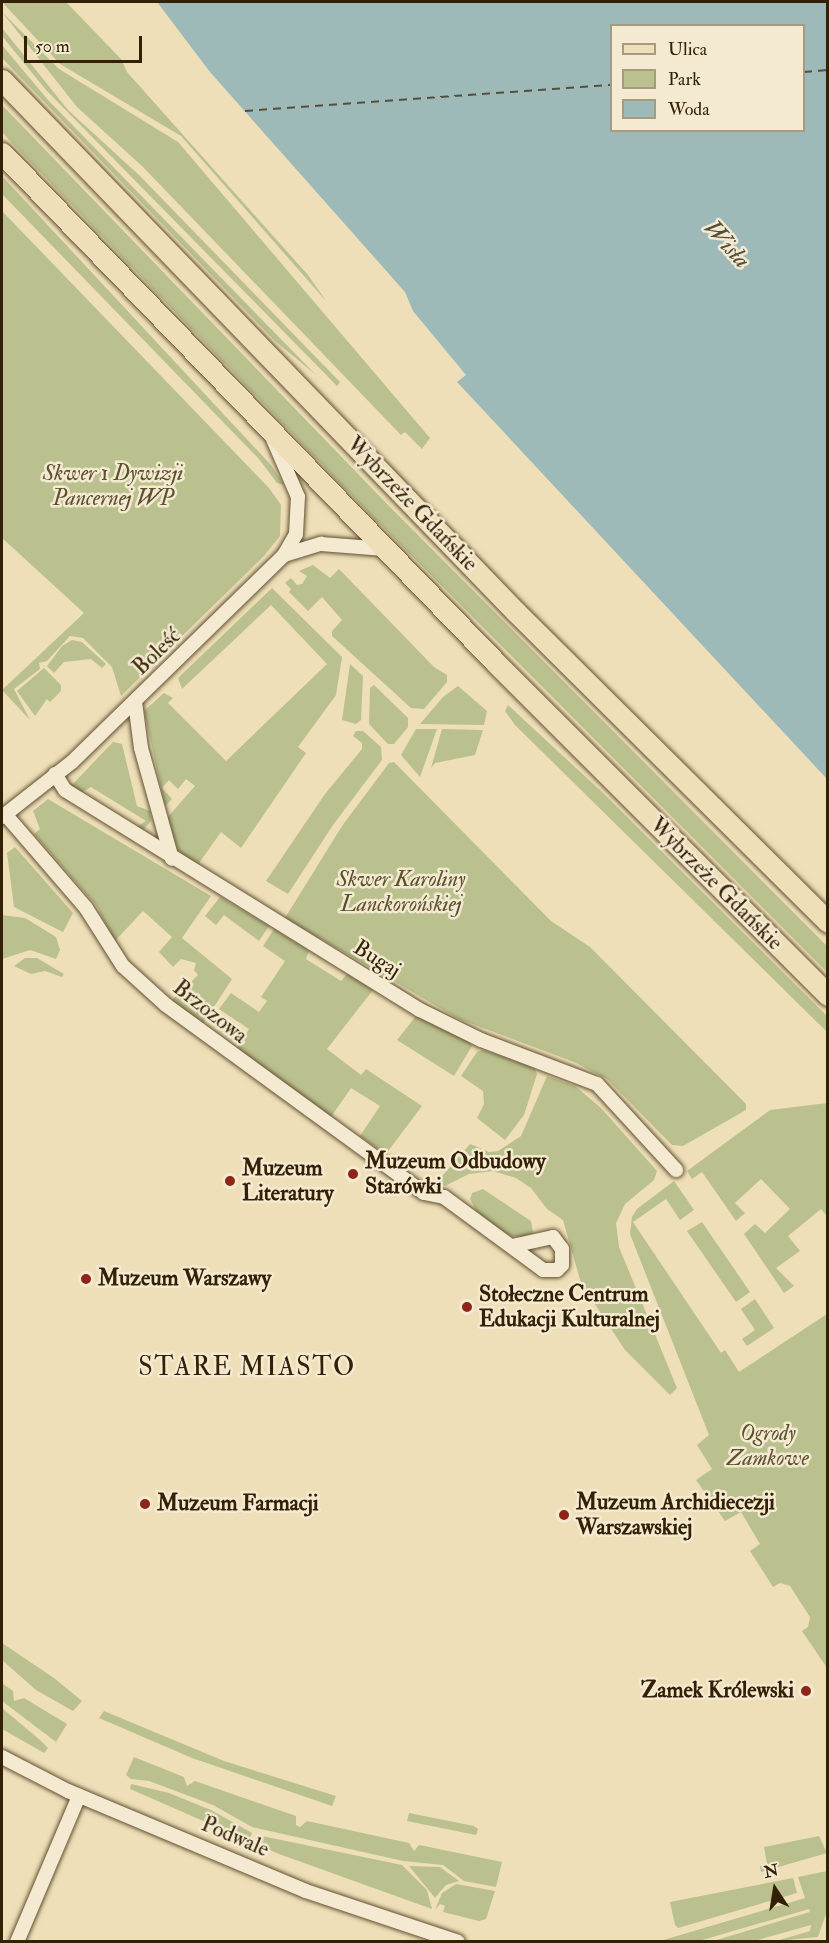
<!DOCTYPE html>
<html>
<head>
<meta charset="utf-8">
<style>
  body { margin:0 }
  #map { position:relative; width:829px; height:1943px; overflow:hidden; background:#eedfb8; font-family:"IM FELL Double Pica",serif }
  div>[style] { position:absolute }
  .green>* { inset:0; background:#bac18e }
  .water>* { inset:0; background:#9dbab9 }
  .ferry>* { height:1.5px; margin-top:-0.75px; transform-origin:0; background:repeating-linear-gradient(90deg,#544f3b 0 8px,transparent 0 14px) }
  .roads { filter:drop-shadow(0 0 2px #625032) drop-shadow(0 0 2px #625032) }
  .minor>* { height:14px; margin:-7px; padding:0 7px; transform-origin:7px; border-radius:7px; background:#f4ead1 }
  .primary>* { height:21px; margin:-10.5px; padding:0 10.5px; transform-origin:10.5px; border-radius:10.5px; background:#eedfb8 }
  .dots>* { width:16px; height:16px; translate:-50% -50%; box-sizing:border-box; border:3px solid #f4ead1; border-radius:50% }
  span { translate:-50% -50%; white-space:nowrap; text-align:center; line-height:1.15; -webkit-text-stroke:5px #f4ead1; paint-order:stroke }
  .park-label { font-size:22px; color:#5c512e; font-style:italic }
  .street-label { font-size:22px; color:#342105 }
  .poi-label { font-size:22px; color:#342105; font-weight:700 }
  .left { translate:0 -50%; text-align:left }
  .right { translate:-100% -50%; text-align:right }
  .water-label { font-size:24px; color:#544f3b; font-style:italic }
  .quarter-label { font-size:26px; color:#342105; letter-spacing:1.5px }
  .frame { position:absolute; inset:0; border:3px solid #342105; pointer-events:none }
  .legend { position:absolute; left:610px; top:24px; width:195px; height:108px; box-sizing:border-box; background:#f4ead1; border:2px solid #a79a7f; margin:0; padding:8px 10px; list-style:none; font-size:18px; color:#342105 }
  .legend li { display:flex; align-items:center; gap:12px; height:30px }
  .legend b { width:30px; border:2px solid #a79a7f }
  .north { position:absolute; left:745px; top:1859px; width:60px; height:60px; -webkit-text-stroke:4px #f4ead1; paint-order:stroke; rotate:348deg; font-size:16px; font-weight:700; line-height:24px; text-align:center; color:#342105 }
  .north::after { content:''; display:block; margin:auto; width:21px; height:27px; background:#342105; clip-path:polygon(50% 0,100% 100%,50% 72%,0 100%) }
  .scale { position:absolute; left:24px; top:36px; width:118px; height:27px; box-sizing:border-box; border:3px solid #342105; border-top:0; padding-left:8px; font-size:18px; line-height:21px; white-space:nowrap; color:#342105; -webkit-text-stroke:4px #f4ead1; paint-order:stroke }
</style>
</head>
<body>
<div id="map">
  <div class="green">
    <div style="clip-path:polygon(2px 2px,66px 2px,121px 59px,127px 72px,308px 275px,326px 301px,181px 136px,60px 64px)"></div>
    <div style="clip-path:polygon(2px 12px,59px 69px,178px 142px,430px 438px,422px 449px,405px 432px,401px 435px,143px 167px,77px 107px)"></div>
    <div style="clip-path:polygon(2px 28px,68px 110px,139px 175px,340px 382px,337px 386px,46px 90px,2px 36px)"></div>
    <div style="clip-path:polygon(2px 45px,48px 100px,316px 375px,275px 341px,2px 58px)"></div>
    <div style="clip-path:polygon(2px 105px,388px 505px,827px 946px,827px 972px,373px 517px,11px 142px,2px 132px)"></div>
    <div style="clip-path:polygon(2px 176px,271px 465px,284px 485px,277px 483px,259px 459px,2px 194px)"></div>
    <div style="clip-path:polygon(2px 211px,269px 488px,281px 505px,280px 536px,264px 556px,121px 696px,112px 667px,83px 638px,70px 636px,47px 661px,39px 663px,40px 669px,14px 689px,30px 720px,2px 690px,84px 613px,2px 538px)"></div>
    <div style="clip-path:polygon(313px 565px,330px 578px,339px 569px,434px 667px,447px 675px,447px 682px,424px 709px,411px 708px,332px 636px,332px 631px,342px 620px,322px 597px,308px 611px,289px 592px,291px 589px,285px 583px,291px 578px,297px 585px,302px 584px,307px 576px,299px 571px)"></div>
    <div style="clip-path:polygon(272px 588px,342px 657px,336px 695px,298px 747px,306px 753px,241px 848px,221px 832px,197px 866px,178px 851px,167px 818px,195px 786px,186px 779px,178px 789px,169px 780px,162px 788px,172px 799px,165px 806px,144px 711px,164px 693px,173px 698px,168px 703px,226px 761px,327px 664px,271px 605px,182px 689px,178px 678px)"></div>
    <div style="clip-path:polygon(72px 640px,82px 642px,106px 664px,102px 668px,91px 659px,64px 662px,54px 673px,47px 666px,62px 646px)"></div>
    <div style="clip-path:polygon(350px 664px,363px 676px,361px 720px,356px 724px,342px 720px)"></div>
    <div style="clip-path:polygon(44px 668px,61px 685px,61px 691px,50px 702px,47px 699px,35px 716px,17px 691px)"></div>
    <div style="clip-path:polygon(374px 685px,408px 718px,408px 727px,394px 744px,388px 744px,369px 724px,370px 688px)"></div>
    <div style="clip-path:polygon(458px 686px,487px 711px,484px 725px,420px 724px,443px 697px)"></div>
    <div style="clip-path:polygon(508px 705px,603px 793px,827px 1016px,827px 1032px,515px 725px,505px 711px)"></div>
    <div style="clip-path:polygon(416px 729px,437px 729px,420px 777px,401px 755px)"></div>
    <div style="clip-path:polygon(442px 729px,483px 730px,475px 755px,435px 763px,431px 768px)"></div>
    <div style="clip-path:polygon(356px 731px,363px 731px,381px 747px,382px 760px,333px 825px,288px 894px,266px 881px,325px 794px,362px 749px,362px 743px,353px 736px)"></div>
    <div style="clip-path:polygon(113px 742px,122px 744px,137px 806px,150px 811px,151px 821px,144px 829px,135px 828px,146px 821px,91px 787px,79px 794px,70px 787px)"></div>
    <div style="clip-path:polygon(394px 762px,551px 921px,590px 947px,746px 1104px,746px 1110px,683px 1146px,672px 1145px,607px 1079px,574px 1062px,459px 1019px,285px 918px,342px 826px,389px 763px)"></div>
    <div style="clip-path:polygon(48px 799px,211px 896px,182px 938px,232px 979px,201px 1027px,172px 1000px,198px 975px,194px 970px,196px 963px,181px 959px,173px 967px,159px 952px,172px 937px,143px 911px,115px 941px,96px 905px,34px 834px,40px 829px,33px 811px)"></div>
    <div style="clip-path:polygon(15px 847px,73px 913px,63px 932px,14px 907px,7px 853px)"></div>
    <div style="clip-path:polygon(220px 897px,269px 926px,259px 941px,224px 915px,216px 925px,205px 916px)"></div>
    <div style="clip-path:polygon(2px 915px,25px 918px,56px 937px,60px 950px,56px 959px,30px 950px,2px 959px)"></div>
    <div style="clip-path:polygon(274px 929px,309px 951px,306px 959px,341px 981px,347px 974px,373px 990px,327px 1049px,361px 1075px,366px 1069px,422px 1106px,386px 1154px,360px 1136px,380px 1106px,351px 1088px,331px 1117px,236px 1050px,249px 1029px,219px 1009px,231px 993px,259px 1012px,267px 1001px,261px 997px,285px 961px,263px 946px)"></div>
    <div style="clip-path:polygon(25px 958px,37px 958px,64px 974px,62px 977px,45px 971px,31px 974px,14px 966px)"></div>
    <div style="clip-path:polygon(416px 1016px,469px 1042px,472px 1046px,454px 1076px,397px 1040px)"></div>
    <div style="clip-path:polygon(483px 1050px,534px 1067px,537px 1074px,524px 1115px,505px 1140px,477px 1118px,484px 1104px,483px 1091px,461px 1076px,477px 1052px)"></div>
    <div style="clip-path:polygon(547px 1076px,575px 1086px,601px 1108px,657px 1171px,654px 1180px,625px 1204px,616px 1223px,619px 1247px,677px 1388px,670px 1395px,625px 1350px,581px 1283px,563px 1220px,547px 1209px,531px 1188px,516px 1178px,493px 1171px,469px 1174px,445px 1186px,437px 1182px,470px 1144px,489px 1152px,498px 1151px,521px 1136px)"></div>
    <div style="clip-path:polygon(827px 1103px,827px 1216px,821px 1209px,788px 1236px,800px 1251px,776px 1268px,794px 1286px,784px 1293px,744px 1234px,755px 1224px,765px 1233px,790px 1209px,761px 1179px,735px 1203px,745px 1213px,736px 1221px,702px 1172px,692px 1179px,687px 1171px,770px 1110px)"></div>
    <div style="clip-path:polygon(674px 1181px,694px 1210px,680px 1220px,666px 1199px,633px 1222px,721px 1353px,725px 1350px,739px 1372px,827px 1314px,827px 1668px,802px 1631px,808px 1627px,810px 1617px,790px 1586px,780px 1583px,773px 1587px,750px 1551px,760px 1544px,741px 1512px,725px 1521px,696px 1480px,712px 1469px,697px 1445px,709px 1435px,630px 1234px,632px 1217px,637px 1209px)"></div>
    <div style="clip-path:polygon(483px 1189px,531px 1221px,533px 1233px,522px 1237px,508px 1235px,476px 1211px,470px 1199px,472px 1193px)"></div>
    <div style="clip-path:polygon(702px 1222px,750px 1292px,736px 1302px,687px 1231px)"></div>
    <div style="clip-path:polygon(755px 1299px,774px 1328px,747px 1346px,742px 1339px,755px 1330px,741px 1309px)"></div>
    <div style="clip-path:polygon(2px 1643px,54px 1678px,82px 1701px,73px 1711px,36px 1690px,2px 1660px)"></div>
    <div style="clip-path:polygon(2px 1683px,13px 1691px,14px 1701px,24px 1698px,67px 1724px,56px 1742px,2px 1701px)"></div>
    <div style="clip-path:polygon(2px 1708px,40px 1740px,48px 1748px,44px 1753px,2px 1729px)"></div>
    <div style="clip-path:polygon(104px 1711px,224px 1761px,336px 1796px,332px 1806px,192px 1758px,99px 1718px)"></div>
    <div style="clip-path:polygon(134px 1757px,184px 1777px,187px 1786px,195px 1781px,296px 1816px,296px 1825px,300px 1827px,307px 1821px,409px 1843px,414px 1851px,419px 1845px,502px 1862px,496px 1887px,464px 1881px,443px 1865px,403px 1861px,252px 1827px,213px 1805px,149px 1781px,131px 1779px,126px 1775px)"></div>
    <div style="clip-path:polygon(131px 1784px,169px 1793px,211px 1810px,252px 1833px,249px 1841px,130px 1789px)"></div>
    <div style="clip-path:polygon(409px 1813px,474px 1826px,478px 1829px,476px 1835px,407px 1821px)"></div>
    <div style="clip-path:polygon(257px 1835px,402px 1865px,427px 1890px,432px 1909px,279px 1854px,254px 1843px)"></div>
    <div style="clip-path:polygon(819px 1836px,827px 1853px,761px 1872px,760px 1866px,767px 1864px,764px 1847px)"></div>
    <div style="clip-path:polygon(409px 1866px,440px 1867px,459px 1881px,446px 1885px,435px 1898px)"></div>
    <div style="clip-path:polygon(827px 1871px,827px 1911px,818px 1937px,776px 1941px,810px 1931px,811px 1925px,754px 1941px,713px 1941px,810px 1912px,809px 1909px,699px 1941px,660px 1941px,805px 1898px,798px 1877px)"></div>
    <div style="clip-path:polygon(793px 1878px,797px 1893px,678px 1928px,675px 1925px,670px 1902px)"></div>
    <div style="clip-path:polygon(456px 1884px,495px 1891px,486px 1919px,479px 1921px,443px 1912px,445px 1906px,440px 1904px,435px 1910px,442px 1893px)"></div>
  </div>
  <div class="water">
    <div style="clip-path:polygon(evenodd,157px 2px,827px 2px,827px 779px,457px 382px,466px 375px,413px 311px,405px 292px,210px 72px,157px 2px,612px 26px,804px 26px,804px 130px,612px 130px,612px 26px)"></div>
  </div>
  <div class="ferry">
    <div style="left:804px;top:72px;width:24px;rotate:-5deg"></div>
    <div style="left:245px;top:111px;width:368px;rotate:-4.1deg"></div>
  </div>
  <div class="roads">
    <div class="minor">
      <div style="left:284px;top:555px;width:39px;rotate:-17deg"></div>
      <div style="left:321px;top:544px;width:64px;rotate:4.5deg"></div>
      <div style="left:135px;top:702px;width:46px;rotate:82.6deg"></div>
      <div style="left:141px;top:748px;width:115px;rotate:74.4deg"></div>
      <div style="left:55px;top:774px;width:19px;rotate:58deg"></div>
      <div style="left:65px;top:790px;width:418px;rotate:31.8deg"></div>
      <div style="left:420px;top:1010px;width:68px;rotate:26.2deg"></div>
      <div style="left:481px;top:1040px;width:124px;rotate:20.8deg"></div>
      <div style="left:597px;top:1084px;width:117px;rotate:47.4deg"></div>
      <div style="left:5px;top:814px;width:124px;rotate:49.2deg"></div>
      <div style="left:86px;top:908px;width:69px;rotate:57.5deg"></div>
      <div style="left:123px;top:966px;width:58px;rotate:42.2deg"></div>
      <div style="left:166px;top:1005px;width:319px;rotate:36.1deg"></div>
      <div style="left:424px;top:1193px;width:20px;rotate:11deg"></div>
      <div style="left:444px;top:1197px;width:123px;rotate:36.4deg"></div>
      <div style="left:543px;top:1270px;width:14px"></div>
      <div style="left:557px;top:1270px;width:7px;rotate:-45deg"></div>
      <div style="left:562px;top:1265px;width:16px;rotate:-90deg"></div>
      <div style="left:562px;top:1249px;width:15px;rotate:-127deg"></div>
      <div style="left:553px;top:1237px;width:42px;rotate:167.6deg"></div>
      <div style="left:2px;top:817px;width:89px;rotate:-38.2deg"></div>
      <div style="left:72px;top:762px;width:296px;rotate:-44.3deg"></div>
      <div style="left:284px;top:555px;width:24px;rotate:-60deg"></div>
      <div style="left:296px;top:534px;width:37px;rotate:-87deg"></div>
      <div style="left:298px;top:497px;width:63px;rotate:-113.3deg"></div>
      <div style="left:2px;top:1757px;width:74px;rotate:27.3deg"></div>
      <div style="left:68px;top:1791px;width:258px;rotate:22.8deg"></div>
      <div style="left:306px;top:1891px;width:160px;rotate:18.5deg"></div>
      <div style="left:17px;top:1942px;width:159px;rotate:-67deg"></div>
    </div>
    <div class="primary">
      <div style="left:2px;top:80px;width:740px;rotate:45.99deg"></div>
      <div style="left:516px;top:612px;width:440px;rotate:44.8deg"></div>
      <div style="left:2px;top:153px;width:710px;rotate:45.91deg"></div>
      <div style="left:496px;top:663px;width:470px;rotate:45deg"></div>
    </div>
  </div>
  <div class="dots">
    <div style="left:353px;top:1174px;background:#8f2418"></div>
    <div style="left:230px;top:1181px;background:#8f2418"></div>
    <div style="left:86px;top:1279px;background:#8f2418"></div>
    <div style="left:467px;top:1307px;background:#8f2418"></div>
    <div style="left:145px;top:1504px;background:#8f2418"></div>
    <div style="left:564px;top:1515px;background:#8f2418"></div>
    <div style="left:806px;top:1691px;background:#8f2418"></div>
  </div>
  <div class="park-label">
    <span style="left:113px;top:486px">Skwer 1 Dywizji<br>Pancernej WP</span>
    <span style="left:401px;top:892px">Skwer Karoliny<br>Lanckorońskiej</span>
    <span style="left:768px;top:1446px">Ogrody<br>Zamkowe</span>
  </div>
  <div class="street-label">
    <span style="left:412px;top:504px;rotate:46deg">Wybrzeże Gdańskie</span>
    <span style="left:157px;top:652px;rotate:-44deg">Boleść</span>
    <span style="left:716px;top:884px;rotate:45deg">Wybrzeże Gdańskie</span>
    <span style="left:377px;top:959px;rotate:32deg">Bugaj</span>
    <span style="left:210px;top:1012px;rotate:38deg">Brzozowa</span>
    <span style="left:235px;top:1837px;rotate:23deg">Podwale</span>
  </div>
  <div class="poi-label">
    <span class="left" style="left:365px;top:1174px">Muzeum Odbudowy<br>Starówki</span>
    <span class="left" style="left:242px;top:1181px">Muzeum<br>Literatury</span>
    <span class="left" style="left:98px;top:1279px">Muzeum Warszawy</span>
    <span class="left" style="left:479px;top:1307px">Stołeczne Centrum<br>Edukacji Kulturalnej</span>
    <span class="left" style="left:576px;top:1515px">Muzeum Archidiecezji<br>Warszawskiej</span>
    <span class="left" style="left:157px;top:1504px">Muzeum Farmacji</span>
    <span class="right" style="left:794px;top:1691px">Zamek Królewski</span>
  </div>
  <div class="water-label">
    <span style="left:727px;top:244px;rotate:48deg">Wisła</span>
  </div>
  <div class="quarter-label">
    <span style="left:247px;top:1368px">STARE MIASTO</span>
  </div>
  <div class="frame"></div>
  <ul class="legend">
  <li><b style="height:8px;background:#eedfb8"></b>Ulica</li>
  <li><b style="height:16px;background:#bac18e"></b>Park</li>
  <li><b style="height:16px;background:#9dbab9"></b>Woda</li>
  </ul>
  <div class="north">N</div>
  <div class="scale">50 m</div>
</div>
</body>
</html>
